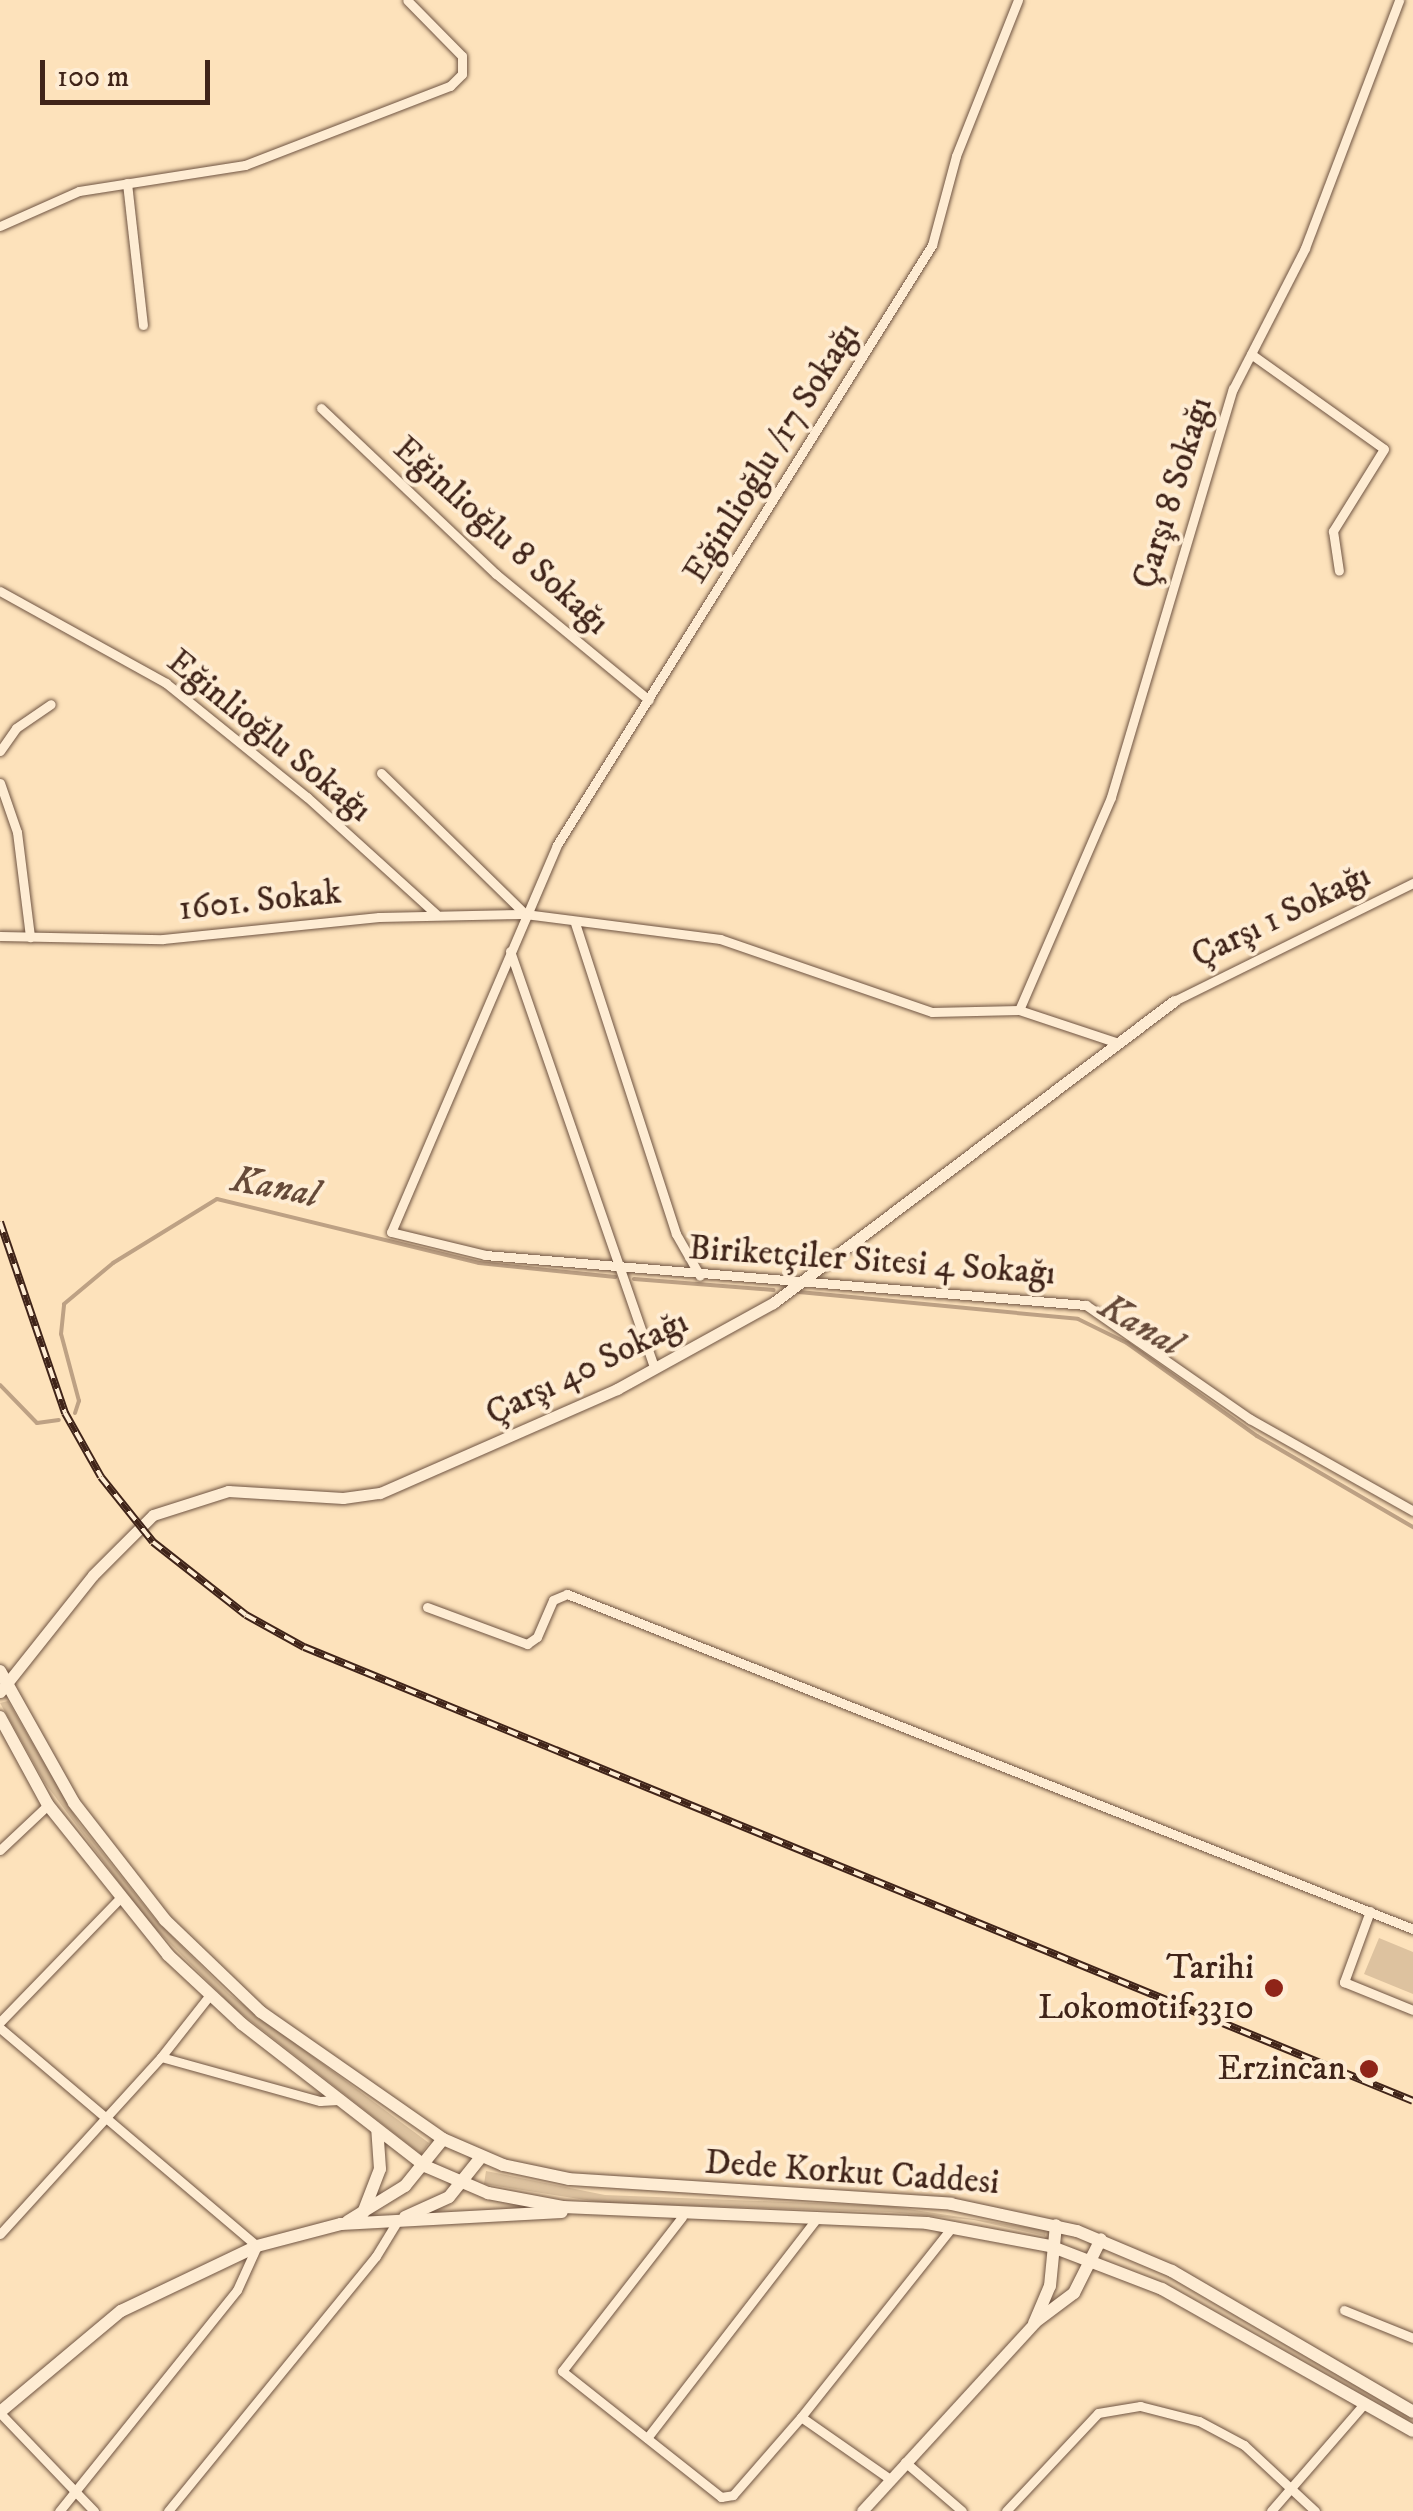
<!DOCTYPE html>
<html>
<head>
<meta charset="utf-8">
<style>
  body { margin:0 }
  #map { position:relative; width:1413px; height:2511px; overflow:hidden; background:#fde2bb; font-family:"IM FELL DW Pica",serif }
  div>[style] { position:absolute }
  .green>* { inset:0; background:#ddc29f }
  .stream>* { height:4px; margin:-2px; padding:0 2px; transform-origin:2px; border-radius:2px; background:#bda184 }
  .roads { filter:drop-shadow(0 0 2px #6f5442) drop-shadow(0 0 2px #6f5442) }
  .minor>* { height:9px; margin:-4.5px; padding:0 4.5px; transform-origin:4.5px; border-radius:4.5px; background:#feecd3 }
  .tertiary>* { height:11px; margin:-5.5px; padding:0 5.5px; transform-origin:5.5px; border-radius:5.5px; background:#feecd3 }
  .secondary>* { height:12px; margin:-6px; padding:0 6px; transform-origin:6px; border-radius:6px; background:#feecd3 }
  .rail>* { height:8px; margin-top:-4px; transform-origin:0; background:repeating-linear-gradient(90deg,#feecd3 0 11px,#402419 0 22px); box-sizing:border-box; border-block:2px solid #402419 }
  .dots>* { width:28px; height:28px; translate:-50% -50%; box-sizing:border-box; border:5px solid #feecd3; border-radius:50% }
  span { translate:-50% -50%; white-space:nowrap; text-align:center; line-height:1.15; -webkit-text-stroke:8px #feecd3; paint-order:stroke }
  .street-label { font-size:35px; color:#402419 }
  .poi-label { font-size:35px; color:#402419 }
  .right { translate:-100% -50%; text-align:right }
  .water-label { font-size:38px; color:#664a39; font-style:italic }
  .scale { position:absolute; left:40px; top:60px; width:170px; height:45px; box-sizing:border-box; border:5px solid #402419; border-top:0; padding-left:12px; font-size:30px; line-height:35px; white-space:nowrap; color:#402419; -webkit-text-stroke:8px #feecd3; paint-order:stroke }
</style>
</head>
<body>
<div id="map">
  <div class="green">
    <div style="clip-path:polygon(8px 1701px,79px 1823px,154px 1918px,229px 1994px,429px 2143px,421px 2154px,233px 2007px,146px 1919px,45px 1783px,0 1703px)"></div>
    <div style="clip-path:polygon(1379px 1938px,1413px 1952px,1413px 1994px,1364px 1974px)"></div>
    <div style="clip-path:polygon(486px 2171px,605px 2195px,888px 2206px,1046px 2230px,1045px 2236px,974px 2220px,889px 2212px,605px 2203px,484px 2184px)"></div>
  </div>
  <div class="stream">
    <div style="left:634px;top:1279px;width:140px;rotate:4.5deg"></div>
    <div style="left:799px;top:1292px;width:280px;rotate:5.5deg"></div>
    <div style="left:1078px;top:1319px;width:55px;rotate:26.1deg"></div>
    <div style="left:1127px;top:1343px;width:160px;rotate:35.6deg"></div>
    <div style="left:1257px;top:1436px;width:181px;rotate:30.3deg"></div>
    <div style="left:0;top:1385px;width:53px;rotate:45.8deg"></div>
    <div style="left:37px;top:1423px;width:22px;rotate:-8deg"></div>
    <div style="left:75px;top:1413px;width:13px;rotate:-72deg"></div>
    <div style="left:79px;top:1401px;width:69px;rotate:-105deg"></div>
    <div style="left:61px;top:1334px;width:30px;rotate:-84deg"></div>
    <div style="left:64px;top:1304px;width:64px;rotate:-39.9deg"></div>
    <div style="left:113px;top:1263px;width:122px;rotate:-31.6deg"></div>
    <div style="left:217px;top:1199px;width:270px;rotate:13.7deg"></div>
    <div style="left:479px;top:1263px;width:137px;rotate:5.9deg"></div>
  </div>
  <div class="roads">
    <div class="minor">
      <div style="left:1018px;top:0;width:168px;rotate:111.7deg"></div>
      <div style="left:956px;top:156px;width:92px;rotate:105.1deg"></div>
      <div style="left:932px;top:245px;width:708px;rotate:122.01deg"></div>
      <div style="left:557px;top:845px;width:421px;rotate:113.2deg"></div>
      <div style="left:391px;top:1232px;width:97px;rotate:13.7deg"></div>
      <div style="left:485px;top:1255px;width:603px;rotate:4.76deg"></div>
      <div style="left:1086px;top:1305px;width:200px;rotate:34.8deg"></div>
      <div style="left:1250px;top:1419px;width:187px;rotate:29.4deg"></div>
      <div style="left:127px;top:183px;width:143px;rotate:83.6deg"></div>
      <div style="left:0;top:226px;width:86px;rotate:-23.9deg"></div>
      <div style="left:79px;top:191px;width:168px;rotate:-8.9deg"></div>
      <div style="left:245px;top:165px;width:220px;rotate:-21.1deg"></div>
      <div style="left:450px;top:86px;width:17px;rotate:-45deg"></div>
      <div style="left:462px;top:74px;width:18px;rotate:-90deg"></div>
      <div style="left:462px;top:56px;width:78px;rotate:-134.5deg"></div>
      <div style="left:1251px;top:354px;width:163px;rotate:35.5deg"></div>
      <div style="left:1384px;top:449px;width:97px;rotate:121.9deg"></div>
      <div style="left:1333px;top:531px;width:40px;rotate:81.5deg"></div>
      <div style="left:321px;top:408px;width:241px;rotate:43.5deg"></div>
      <div style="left:496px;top:574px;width:198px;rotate:39.5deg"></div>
      <div style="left:0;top:591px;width:190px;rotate:29deg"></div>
      <div style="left:166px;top:683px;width:181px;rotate:39deg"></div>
      <div style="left:307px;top:797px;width:174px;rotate:42.2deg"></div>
      <div style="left:0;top:751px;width:28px;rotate:-55deg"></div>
      <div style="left:16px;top:728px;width:42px;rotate:-34.4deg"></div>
      <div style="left:381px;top:773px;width:202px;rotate:44.4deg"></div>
      <div style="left:0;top:783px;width:52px;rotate:70.9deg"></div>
      <div style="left:17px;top:832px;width:106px;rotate:82.9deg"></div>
      <div style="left:575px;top:923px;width:327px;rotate:72deg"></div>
      <div style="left:676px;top:1234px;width:48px;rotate:60.3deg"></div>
      <div style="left:0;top:936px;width:163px;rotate:1.1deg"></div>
      <div style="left:163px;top:939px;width:217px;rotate:-5.8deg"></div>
      <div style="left:379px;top:917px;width:146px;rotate:-1.2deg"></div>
      <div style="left:525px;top:914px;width:197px;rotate:7.3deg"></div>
      <div style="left:720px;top:939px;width:224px;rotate:19deg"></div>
      <div style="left:932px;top:1012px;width:87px;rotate:-1.3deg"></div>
      <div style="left:1019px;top:1010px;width:101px;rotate:18.4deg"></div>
      <div style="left:510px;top:951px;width:441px;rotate:70.9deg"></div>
      <div style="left:1174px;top:1001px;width:267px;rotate:-26.3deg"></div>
      <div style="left:1019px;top:1010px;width:232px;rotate:-66.6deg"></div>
      <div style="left:1111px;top:797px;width:426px;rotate:-73.4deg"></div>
      <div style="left:1233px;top:389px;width:158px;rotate:-62.9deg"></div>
      <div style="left:1305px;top:248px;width:265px;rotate:-69.2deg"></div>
      <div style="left:427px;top:1607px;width:107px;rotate:20.3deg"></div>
      <div style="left:527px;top:1644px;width:12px;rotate:-35deg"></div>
      <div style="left:537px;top:1637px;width:40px;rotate:-66.6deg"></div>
      <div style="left:553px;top:1600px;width:15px;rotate:-23deg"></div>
      <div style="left:567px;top:1594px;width:910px;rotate:21.6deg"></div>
      <div style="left:0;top:1850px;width:66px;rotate:-43.2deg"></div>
      <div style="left:1370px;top:1911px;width:76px;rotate:110.1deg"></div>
      <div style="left:1344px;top:1982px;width:74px;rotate:22.1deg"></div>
      <div style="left:0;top:2022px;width:171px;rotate:-45.9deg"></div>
      <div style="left:0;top:2028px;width:337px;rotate:40.3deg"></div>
      <div style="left:257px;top:2246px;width:48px;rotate:114.4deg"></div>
      <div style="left:237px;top:2290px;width:284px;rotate:128.8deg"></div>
      <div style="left:161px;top:2057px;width:78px;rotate:-51.8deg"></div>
      <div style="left:682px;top:2217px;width:195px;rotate:127.9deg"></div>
      <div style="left:562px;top:2371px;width:203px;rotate:38.4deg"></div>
      <div style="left:721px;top:2497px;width:12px;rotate:-9deg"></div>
      <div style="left:733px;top:2495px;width:103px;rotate:-48.9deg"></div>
      <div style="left:801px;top:2417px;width:244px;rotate:-51.5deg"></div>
      <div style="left:0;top:2234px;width:239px;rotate:-47.7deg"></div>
      <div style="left:161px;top:2057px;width:165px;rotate:15.5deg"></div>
      <div style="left:320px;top:2101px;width:18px;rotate:-3deg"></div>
      <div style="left:1344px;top:2310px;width:74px;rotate:22.1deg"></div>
      <div style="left:0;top:2413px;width:136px;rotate:46.2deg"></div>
      <div style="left:801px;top:2417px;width:108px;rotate:34.9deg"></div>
      <div style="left:647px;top:2438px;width:278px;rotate:-52.3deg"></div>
      <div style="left:905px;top:2462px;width:75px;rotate:40.7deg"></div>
      <div style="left:168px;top:2511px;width:329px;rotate:-50.8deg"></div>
      <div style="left:376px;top:2256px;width:42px;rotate:-58.6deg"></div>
      <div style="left:1006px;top:2511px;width:134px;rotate:-46.8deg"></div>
      <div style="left:1098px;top:2413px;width:43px;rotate:-9.5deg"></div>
      <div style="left:1140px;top:2406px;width:61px;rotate:14.3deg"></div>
      <div style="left:1199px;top:2421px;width:51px;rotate:28.1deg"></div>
      <div style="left:1244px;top:2445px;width:97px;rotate:42.9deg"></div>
      <div style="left:1271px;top:2511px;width:143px;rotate:-49deg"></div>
    </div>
    <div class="tertiary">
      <div style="left:0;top:1692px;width:149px;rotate:-51.5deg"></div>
      <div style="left:93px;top:1575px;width:85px;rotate:-45deg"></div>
      <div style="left:153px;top:1515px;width:79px;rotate:-17.7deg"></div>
      <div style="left:228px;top:1491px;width:115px;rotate:3.5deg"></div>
      <div style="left:343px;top:1498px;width:37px;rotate:-8deg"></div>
      <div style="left:380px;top:1493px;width:259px;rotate:-23.7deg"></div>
      <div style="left:617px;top:1389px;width:178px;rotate:-28.9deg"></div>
      <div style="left:773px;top:1303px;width:502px;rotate:-36.98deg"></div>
      <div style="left:862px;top:2511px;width:255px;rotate:-47.5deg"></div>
    </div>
    <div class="secondary">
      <div style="left:0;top:1671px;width:151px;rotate:60.7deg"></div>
      <div style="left:74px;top:1803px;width:148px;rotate:52.1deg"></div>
      <div style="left:165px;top:1920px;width:133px;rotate:43.8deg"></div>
      <div style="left:261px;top:2012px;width:222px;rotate:34.9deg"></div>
      <div style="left:443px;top:2139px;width:65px;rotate:23.4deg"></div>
      <div style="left:503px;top:2165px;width:67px;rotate:12deg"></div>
      <div style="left:569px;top:2179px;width:383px;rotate:3.7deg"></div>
      <div style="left:951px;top:2204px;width:129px;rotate:12.1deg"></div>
      <div style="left:1077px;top:2231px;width:103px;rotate:22.8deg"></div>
      <div style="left:1172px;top:2271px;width:279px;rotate:30.3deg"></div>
      <div style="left:0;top:1717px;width:100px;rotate:61.4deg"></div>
      <div style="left:48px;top:1805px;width:192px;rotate:51.3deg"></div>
      <div style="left:168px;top:1955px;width:101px;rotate:43deg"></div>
      <div style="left:242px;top:2024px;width:232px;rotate:37.8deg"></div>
      <div style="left:425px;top:2166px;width:69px;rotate:23.2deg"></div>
      <div style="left:488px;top:2193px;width:76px;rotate:10.6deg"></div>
      <div style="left:563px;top:2207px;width:364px;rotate:2.5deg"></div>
      <div style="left:927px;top:2223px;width:125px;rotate:10.6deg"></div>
      <div style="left:1050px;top:2246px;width:120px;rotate:21deg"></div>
      <div style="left:1162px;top:2289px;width:288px;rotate:29.5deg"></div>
      <div style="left:363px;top:2213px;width:47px;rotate:-68.9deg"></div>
      <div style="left:380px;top:2169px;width:39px;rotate:-94deg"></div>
      <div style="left:405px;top:2217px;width:48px;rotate:-24.4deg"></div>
      <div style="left:449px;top:2197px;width:51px;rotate:-51.3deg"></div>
      <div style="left:348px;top:2221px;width:67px;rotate:-31.6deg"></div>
      <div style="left:405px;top:2186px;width:60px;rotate:-51deg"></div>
      <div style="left:1035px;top:2321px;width:38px;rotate:-67deg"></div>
      <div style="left:1050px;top:2286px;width:61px;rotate:-84.4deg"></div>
      <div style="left:1034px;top:2323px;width:50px;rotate:-36.9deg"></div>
      <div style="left:1074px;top:2293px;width:60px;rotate:-63.4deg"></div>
      <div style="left:0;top:2412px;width:158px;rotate:-39.9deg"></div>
      <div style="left:121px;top:2311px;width:151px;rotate:-25.5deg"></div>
      <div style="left:257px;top:2246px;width:87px;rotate:-14.7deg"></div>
      <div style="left:341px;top:2224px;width:221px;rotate:-3.1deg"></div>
    </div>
  </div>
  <div class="rail">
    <div style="left:0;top:1222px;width:202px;rotate:71.2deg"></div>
    <div style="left:65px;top:1413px;width:73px;rotate:60.6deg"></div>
    <div style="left:101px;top:1477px;width:83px;rotate:51.3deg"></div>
    <div style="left:153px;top:1542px;width:118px;rotate:38.1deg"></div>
    <div style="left:246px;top:1615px;width:66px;rotate:28.9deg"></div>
    <div style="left:304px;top:1647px;width:1198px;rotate:22.26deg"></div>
  </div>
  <div class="dots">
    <div style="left:1274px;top:1988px;background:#8f2418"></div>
    <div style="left:1369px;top:2069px;background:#8f2418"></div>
  </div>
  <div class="street-label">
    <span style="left:772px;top:453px;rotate:-58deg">Eğinlioğlu /17 Sokağı</span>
    <span style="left:1173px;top:493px;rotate:-73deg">Çarşı 8 Sokağı</span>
    <span style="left:501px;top:536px;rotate:42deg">Eğinlioğlu 8 Sokağı</span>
    <span style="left:269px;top:736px;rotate:39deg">Eğinlioğlu Sokağı</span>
    <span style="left:260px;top:901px;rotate:-6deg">1601. Sokak</span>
    <span style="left:1281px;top:916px;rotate:-26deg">Çarşı 1 Sokağı</span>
    <span style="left:872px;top:1261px;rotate:4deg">Biriketçiler Sitesi 4 Sokağı</span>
    <span style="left:587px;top:1368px;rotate:-26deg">Çarşı 40 Sokağı</span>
    <span style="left:852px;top:2173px;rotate:4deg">Dede Korkut Caddesi</span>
  </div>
  <div class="poi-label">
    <span class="right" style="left:1254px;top:1988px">Tarihi<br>Lokomotif 3310</span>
    <span class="right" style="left:1346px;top:2069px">Erzincan</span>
  </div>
  <div class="water-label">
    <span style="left:275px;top:1188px;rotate:11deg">Kanal</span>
    <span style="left:1140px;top:1326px;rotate:30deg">Kanal</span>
  </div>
  <div class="scale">100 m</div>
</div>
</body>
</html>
